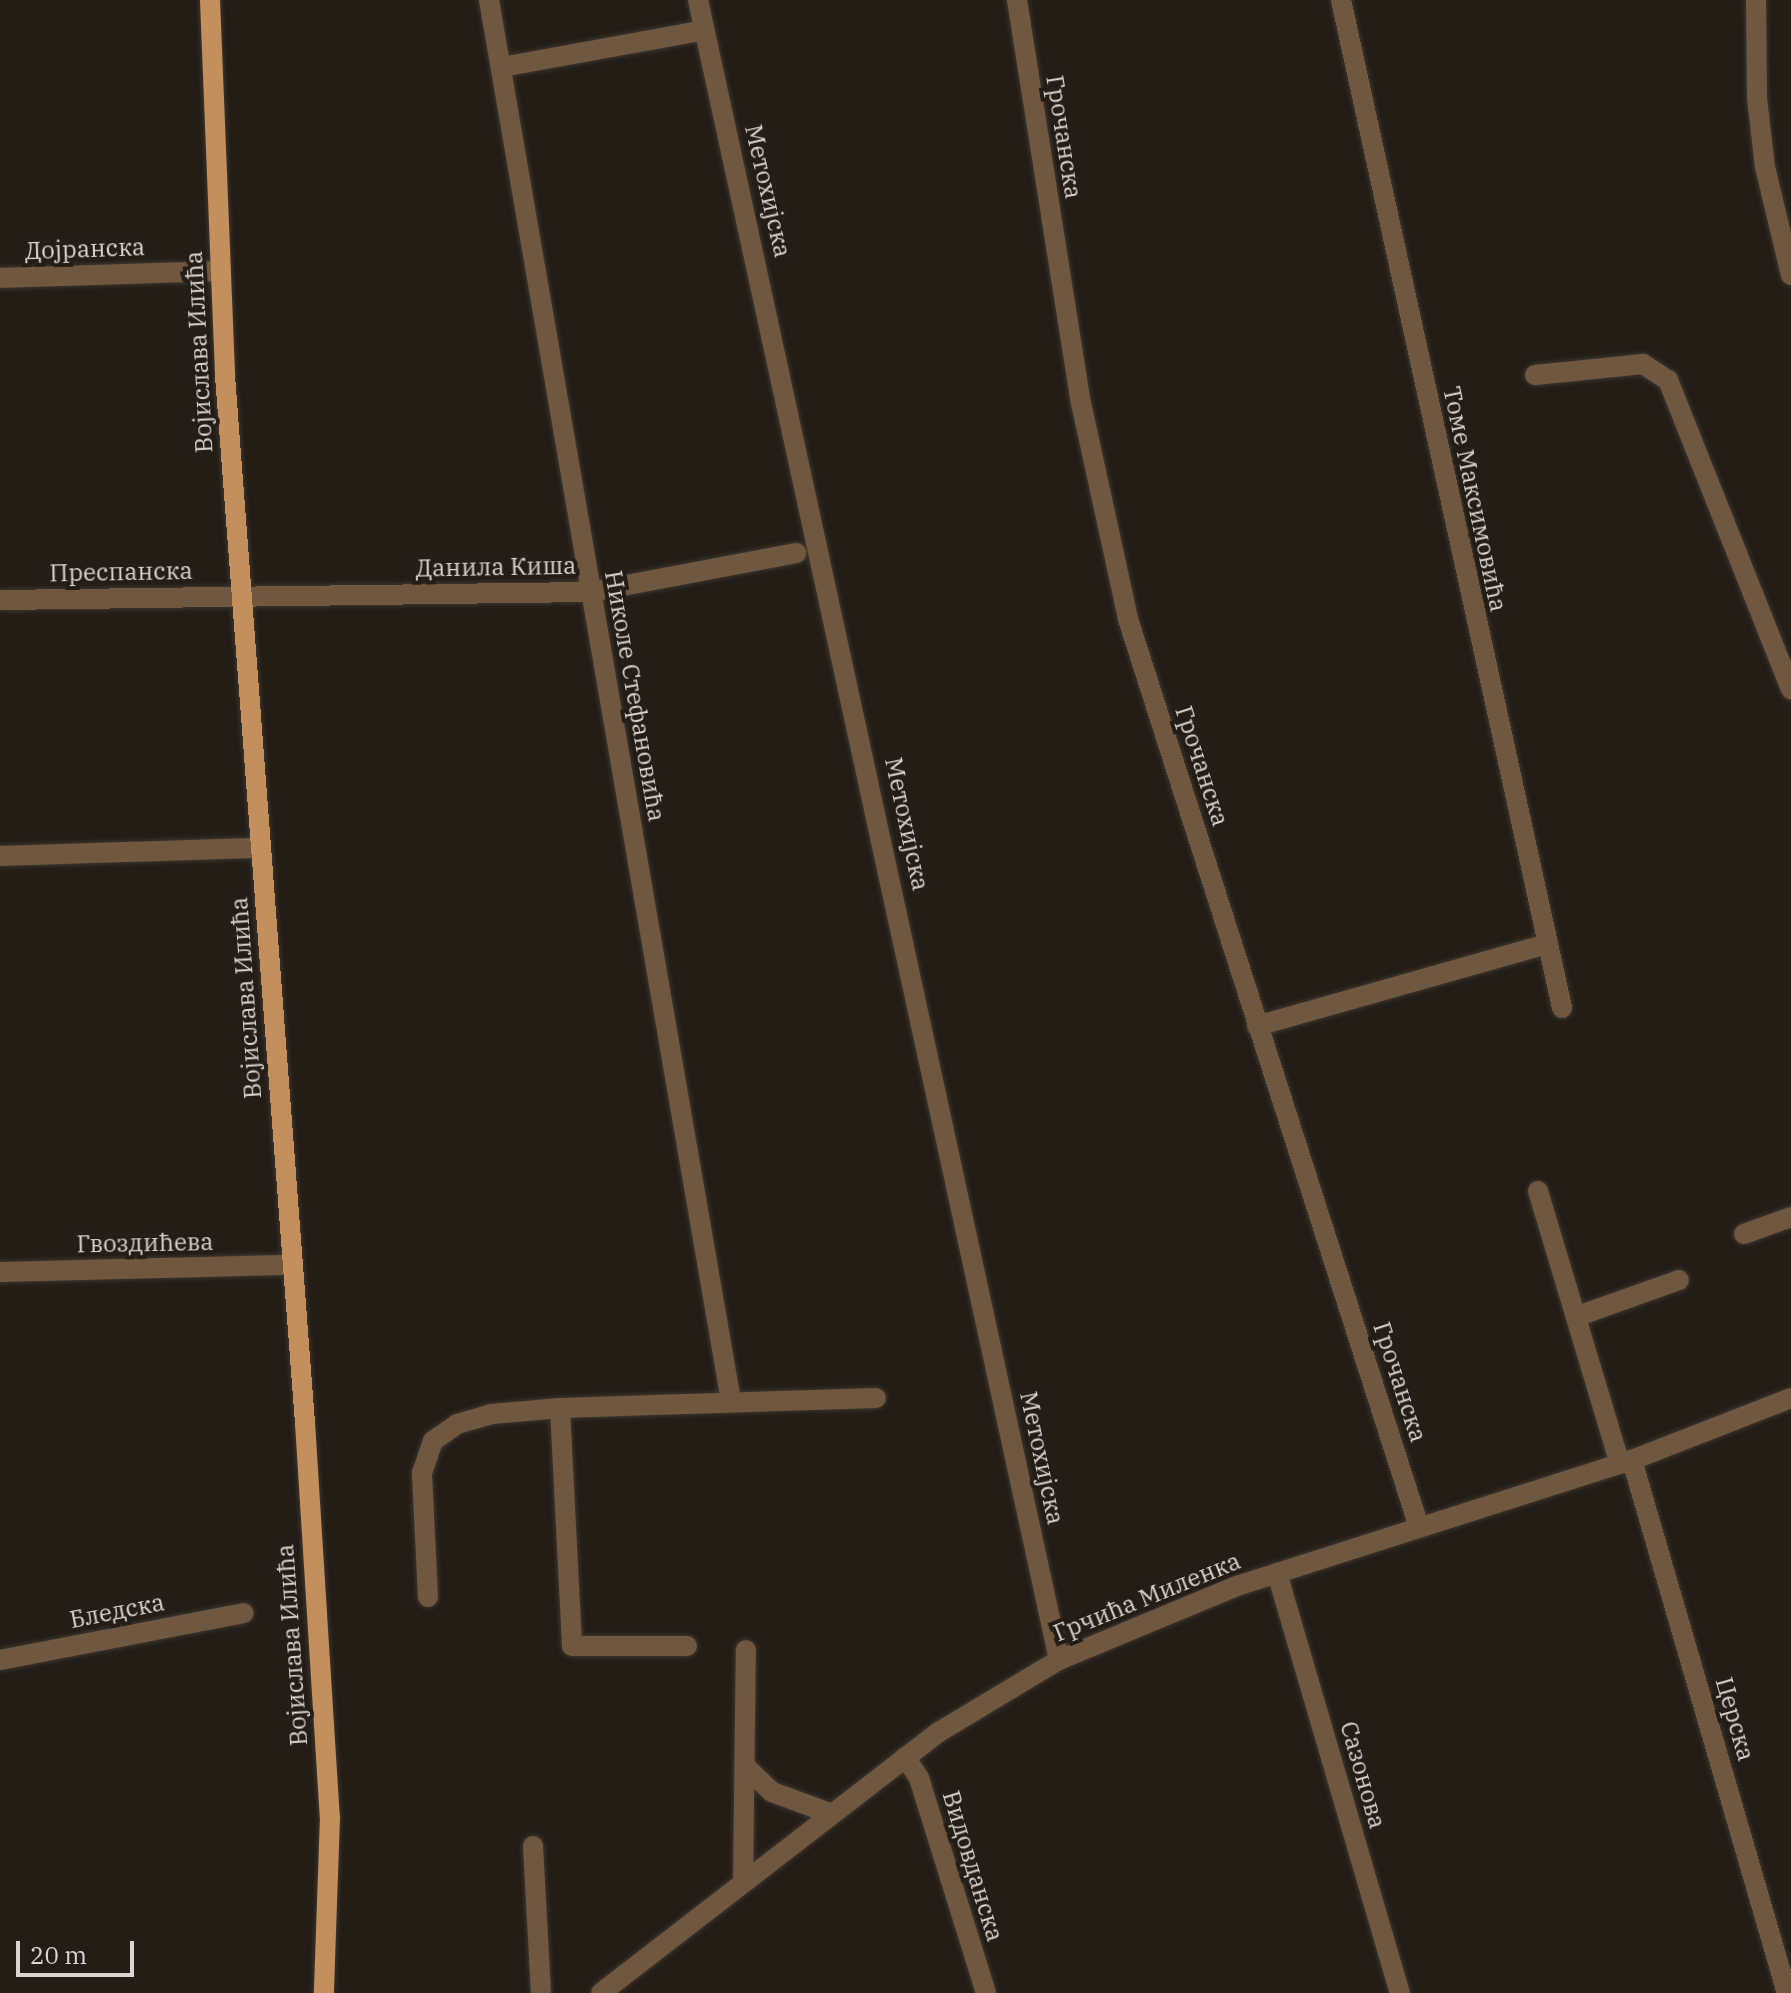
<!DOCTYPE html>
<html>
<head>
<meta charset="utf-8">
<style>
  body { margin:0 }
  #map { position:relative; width:1791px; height:1993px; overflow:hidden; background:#241d16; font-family:"IBM Plex Serif",serif }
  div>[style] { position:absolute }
  .roads { filter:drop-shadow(0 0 2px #3d3730) drop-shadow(0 0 2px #3d3730) }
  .minor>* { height:20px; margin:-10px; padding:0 10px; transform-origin:10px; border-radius:10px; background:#70573f }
  .major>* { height:20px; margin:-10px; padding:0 10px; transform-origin:10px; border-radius:10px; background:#c38f5d }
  span { translate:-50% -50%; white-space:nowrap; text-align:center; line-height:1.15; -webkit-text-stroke:8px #241d16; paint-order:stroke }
  .street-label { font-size:24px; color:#d9d4cf }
  .scale { position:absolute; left:16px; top:1941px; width:118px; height:36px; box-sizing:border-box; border:4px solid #d9d4cf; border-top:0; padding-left:10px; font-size:24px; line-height:28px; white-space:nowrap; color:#d9d4cf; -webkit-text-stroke:6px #241d16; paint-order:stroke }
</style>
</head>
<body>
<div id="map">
  <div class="roads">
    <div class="minor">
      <div style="left:489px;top:0;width:1422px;rotate:80.2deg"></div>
      <div style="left:698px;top:0;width:1699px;rotate:77.73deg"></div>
      <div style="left:1017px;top:0;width:408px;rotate:81deg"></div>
      <div style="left:1081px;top:403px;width:221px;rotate:77.7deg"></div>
      <div style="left:1128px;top:619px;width:953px;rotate:72.23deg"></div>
      <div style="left:1341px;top:0;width:1032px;rotate:77.63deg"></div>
      <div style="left:1756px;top:0;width:98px;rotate:89.4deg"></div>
      <div style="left:1757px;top:98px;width:69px;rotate:83.4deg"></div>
      <div style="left:1765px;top:167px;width:111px;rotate:76.5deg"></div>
      <div style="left:502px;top:67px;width:206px;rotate:-10.3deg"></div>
      <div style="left:0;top:278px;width:219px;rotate:-1.8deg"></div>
      <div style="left:1535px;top:375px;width:109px;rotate:-5.8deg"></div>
      <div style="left:1643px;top:364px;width:30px;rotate:33deg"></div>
      <div style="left:1668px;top:380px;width:333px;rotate:68.3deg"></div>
      <div style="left:0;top:600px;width:590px;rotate:-0.78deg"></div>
      <div style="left:590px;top:592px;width:210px;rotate:-10.7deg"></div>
      <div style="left:0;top:856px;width:261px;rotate:-1.8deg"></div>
      <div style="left:1257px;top:1026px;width:301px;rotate:-15.8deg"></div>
      <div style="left:1538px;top:1191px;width:285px;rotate:73.3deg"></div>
      <div style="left:1744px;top:1234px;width:50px;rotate:-19.9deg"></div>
      <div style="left:0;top:1272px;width:292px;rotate:-1.4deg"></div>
      <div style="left:1578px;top:1316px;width:107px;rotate:-19.6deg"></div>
      <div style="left:560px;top:1408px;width:238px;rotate:87.1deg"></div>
      <div style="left:572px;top:1646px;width:115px"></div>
      <div style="left:1632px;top:1460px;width:555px;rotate:73.79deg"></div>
      <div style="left:1277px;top:1573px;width:438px;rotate:73.7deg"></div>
      <div style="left:428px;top:1597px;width:124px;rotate:-92.8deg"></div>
      <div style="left:422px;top:1473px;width:34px;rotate:-71deg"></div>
      <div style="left:433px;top:1441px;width:29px;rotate:-35deg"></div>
      <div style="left:457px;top:1424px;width:36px;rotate:-16deg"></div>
      <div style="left:492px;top:1414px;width:68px;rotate:-5deg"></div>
      <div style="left:560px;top:1408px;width:316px;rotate:-1.8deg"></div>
      <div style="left:0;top:1660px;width:248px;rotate:-10.9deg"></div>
      <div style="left:905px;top:1757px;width:25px;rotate:56deg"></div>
      <div style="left:919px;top:1778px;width:225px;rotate:72.7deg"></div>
      <div style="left:745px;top:1766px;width:37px;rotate:44deg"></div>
      <div style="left:772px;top:1792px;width:64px;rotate:20.1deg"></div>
      <div style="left:533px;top:1846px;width:147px;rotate:86.9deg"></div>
      <div style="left:743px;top:1882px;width:232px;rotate:-89.3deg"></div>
      <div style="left:601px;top:1993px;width:427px;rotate:-37.7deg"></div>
      <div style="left:939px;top:1732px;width:140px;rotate:-31deg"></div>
      <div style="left:1059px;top:1660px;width:193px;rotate:-22.6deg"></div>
      <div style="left:1237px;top:1586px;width:415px;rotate:-17.7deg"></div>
      <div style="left:1632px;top:1460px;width:171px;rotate:-21.3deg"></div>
    </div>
    <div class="major">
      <div style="left:210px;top:0;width:376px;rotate:87.7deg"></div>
      <div style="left:225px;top:376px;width:1050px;rotate:85.63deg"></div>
      <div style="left:305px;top:1423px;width:395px;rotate:86.4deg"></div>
      <div style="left:330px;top:1817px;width:176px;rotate:92deg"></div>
    </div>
  </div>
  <div class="street-label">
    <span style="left:1064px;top:137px;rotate:81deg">Грочанска</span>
    <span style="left:768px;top:191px;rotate:77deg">Метохијска</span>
    <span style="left:85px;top:249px;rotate:-2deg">Дојранска</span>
    <span style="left:199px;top:352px;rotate:-93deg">Војислава Илића</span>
    <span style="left:1475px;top:499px;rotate:78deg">Томе Максимовића</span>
    <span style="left:496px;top:567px;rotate:-1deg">Данила Киша</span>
    <span style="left:121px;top:572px;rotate:-1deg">Преспанска</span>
    <span style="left:635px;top:696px;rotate:80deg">Николе Стефановића</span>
    <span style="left:1202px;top:766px;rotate:72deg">Грочанска</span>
    <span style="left:907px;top:824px;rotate:78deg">Метохијска</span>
    <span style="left:246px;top:998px;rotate:-94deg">Војислава Илића</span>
    <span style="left:145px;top:1243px;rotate:-1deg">Гвоздићева</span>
    <span style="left:1400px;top:1382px;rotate:72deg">Грочанска</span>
    <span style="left:1042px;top:1458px;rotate:78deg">Метохијска</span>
    <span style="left:1147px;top:1597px;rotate:-22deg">Грчића Миленка</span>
    <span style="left:117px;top:1611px;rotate:-11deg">Бледска</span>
    <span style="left:292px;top:1645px;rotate:-94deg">Војислава Илића</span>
    <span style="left:1735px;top:1719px;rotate:74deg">Церска</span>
    <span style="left:1363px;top:1775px;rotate:74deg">Сазонова</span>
    <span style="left:973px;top:1866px;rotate:73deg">Видовданска</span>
  </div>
  <div class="scale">20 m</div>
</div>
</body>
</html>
